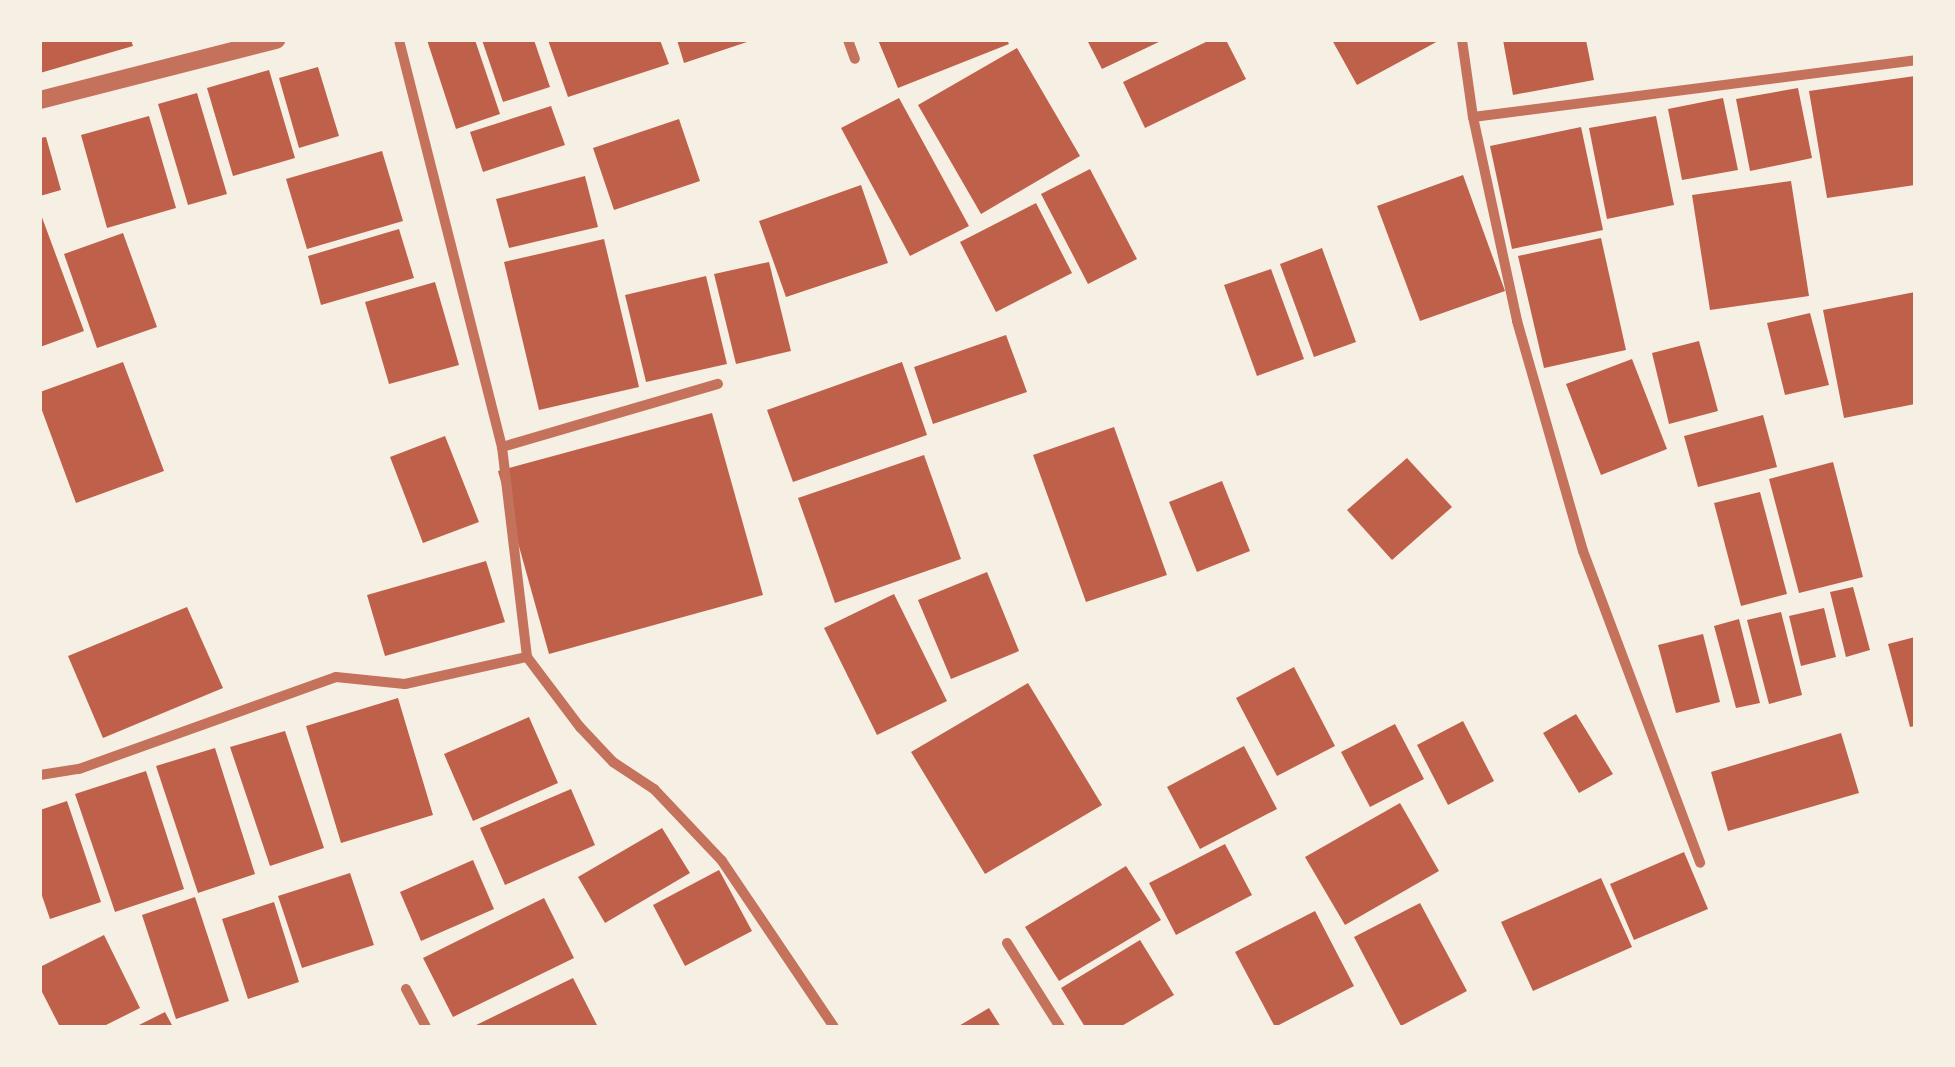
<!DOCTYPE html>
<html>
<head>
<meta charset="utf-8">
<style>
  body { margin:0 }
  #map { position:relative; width:1955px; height:1067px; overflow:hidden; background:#f6efe4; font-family:"Open Sans",sans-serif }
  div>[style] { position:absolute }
  .building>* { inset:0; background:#bf614a }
  .minor>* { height:10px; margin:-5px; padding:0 5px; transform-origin:5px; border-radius:5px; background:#c5725c }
  .tertiary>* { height:18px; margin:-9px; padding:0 9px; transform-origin:9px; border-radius:9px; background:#c5725c }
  span { translate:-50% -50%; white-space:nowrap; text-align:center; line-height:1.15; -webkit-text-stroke:9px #f6efe4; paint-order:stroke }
  .frame { position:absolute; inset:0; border:42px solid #f6efe4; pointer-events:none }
</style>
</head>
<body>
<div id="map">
  <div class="building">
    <div style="clip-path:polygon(40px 40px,131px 40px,133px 46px,40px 73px)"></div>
    <div style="clip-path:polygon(427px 40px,475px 40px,500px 114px,456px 129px)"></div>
    <div style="clip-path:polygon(482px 40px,534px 40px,550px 87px,503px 102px)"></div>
    <div style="clip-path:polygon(548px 40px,660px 40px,669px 64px,568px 97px)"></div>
    <div style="clip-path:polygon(677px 40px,750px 40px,750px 41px,684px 63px)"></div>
    <div style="clip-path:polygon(878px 40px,1007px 40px,1009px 44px,898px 88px)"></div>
    <div style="clip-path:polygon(1087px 40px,1163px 40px,1102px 69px)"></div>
    <div style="clip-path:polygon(1210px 40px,1226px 40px,1246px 79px,1145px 128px,1123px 82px)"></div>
    <div style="clip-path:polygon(1332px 40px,1440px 40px,1357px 85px)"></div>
    <div style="clip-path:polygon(1503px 40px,1586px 40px,1594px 80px,1513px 95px)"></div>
    <div style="clip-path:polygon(1017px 48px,1080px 156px,981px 214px,918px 105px)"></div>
    <div style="clip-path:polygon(318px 67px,339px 136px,299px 148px,279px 78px)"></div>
    <div style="clip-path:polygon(269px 70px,295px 158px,233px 176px,207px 88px)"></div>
    <div style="clip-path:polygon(1915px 76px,1915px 185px,1827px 198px,1809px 91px)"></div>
    <div style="clip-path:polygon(1798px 88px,1812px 158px,1750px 171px,1736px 99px)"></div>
    <div style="clip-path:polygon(197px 93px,227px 194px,188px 205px,158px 104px)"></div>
    <div style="clip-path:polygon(899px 98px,969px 226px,910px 256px,841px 128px)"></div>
    <div style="clip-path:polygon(1723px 98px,1738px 170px,1682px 180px,1668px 109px)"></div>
    <div style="clip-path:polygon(551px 106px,565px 145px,483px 172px,470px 132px)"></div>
    <div style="clip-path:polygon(149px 116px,176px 208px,107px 228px,81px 135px)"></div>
    <div style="clip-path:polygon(1656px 116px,1674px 205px,1607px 219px,1589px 128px)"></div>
    <div style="clip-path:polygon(679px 119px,700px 181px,614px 210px,593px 148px)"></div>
    <div style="clip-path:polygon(1581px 127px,1603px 230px,1512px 249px,1490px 146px)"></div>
    <div style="clip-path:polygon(46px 137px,61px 190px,40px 196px,40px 138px)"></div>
    <div style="clip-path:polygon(382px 151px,403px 221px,307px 249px,286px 179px)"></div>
    <div style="clip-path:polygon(1090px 169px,1137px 259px,1088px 284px,1041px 194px)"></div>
    <div style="clip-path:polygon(1463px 175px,1505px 291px,1420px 321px,1377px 206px)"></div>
    <div style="clip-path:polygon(585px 176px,598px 227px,509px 248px,496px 199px)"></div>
    <div style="clip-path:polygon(1791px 181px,1809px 296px,1710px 310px,1692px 195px)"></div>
    <div style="clip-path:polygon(861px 185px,888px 263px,786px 297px,759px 221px)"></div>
    <div style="clip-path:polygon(1036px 203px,1072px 273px,996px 312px,960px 242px)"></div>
    <div style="clip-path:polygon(40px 212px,84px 331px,40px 347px)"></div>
    <div style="clip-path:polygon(399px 229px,414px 278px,321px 305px,308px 256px)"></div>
    <div style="clip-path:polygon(123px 233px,157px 327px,97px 348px,64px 254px)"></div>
    <div style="clip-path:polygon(1601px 238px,1626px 350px,1544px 368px,1518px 256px)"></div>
    <div style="clip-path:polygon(604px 239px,639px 387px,539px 410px,504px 262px)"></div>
    <div style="clip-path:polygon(1322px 248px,1356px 342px,1314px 357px,1280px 264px)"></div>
    <div style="clip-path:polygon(769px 262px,791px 351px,736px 364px,714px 274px)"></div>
    <div style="clip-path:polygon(1271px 269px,1304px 359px,1257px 376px,1224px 285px)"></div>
    <div style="clip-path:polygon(706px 276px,727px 364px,646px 382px,625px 295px)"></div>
    <div style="clip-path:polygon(435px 282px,459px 365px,389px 384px,365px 302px)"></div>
    <div style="clip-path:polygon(1915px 292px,1915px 404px,1844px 418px,1823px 310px)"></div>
    <div style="clip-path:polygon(1810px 313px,1829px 385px,1785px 395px,1767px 323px)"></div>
    <div style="clip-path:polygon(1006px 335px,1027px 392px,933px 424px,914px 367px)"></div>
    <div style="clip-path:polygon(1699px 341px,1718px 411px,1669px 424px,1652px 353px)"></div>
    <div style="clip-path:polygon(1632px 359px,1667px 449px,1601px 475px,1566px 384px)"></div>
    <div style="clip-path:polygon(123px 362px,164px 471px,76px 503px,40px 405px,40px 392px)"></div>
    <div style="clip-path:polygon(902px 362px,927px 435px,793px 482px,767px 410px)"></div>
    <div style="clip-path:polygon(712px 413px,763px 595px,549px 654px,498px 471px)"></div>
    <div style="clip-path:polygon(1763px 415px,1777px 467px,1698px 487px,1684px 436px)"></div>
    <div style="clip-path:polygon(1114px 427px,1167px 575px,1086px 602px,1033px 455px)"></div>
    <div style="clip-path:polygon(445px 436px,479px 522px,423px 543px,390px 457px)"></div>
    <div style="clip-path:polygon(924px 455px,961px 559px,835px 603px,798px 498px)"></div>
    <div style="clip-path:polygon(1407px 458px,1452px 507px,1392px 560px,1347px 510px)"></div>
    <div style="clip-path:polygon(1833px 462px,1863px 577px,1799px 593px,1769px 479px)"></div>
    <div style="clip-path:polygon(1222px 481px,1250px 551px,1197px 572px,1169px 502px)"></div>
    <div style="clip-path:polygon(1760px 492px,1787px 594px,1741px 606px,1714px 503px)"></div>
    <div style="clip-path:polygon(486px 561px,505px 622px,385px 656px,367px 595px)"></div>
    <div style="clip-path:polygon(987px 572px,1019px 651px,951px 679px,918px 600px)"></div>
    <div style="clip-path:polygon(1853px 587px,1870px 650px,1846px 657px,1830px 592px)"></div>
    <div style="clip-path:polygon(894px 594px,947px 701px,877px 735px,824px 628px)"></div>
    <div style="clip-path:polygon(187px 607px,223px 688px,103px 738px,68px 656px)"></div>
    <div style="clip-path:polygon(1824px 608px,1836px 657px,1801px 666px,1789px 616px)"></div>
    <div style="clip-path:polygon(1781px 612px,1802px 695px,1769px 704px,1747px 620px)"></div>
    <div style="clip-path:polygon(1739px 619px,1760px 703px,1736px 708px,1714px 626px)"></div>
    <div style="clip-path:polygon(1703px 634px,1720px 702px,1676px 713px,1658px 645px)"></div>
    <div style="clip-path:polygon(1915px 637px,1915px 726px,1910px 727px,1888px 644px)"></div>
    <div style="clip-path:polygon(1294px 667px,1335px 746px,1277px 776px,1236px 698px)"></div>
    <div style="clip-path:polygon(1028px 683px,1102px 805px,985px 874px,911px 752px)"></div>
    <div style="clip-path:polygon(398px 698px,433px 815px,341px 843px,306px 726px)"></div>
    <div style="clip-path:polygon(1576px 714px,1613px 774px,1579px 793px,1543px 733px)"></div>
    <div style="clip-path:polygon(529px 717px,558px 783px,473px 821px,444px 754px)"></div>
    <div style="clip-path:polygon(1463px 721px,1494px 781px,1448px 805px,1417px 745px)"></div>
    <div style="clip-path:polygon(1395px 724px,1424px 779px,1370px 807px,1341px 752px)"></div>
    <div style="clip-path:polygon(285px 731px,324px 848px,270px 866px,230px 747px)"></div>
    <div style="clip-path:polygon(1841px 733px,1859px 793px,1728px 831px,1711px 772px)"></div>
    <div style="clip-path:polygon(1244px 746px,1277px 809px,1200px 849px,1167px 787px)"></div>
    <div style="clip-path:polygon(215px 748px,255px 874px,198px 893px,156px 766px)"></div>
    <div style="clip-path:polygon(146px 771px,184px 889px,115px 912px,75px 794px)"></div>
    <div style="clip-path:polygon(571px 789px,595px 845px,505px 885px,480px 828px)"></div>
    <div style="clip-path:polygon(67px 801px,101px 902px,50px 919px,40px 890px,40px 810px)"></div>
    <div style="clip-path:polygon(1400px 803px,1439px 871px,1345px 925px,1305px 857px)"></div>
    <div style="clip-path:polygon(662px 828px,690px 873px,605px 923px,578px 877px)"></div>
    <div style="clip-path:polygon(1225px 844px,1252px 895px,1176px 935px,1149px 883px)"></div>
    <div style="clip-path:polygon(1684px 852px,1708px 909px,1634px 940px,1610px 884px)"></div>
    <div style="clip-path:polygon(473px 860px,494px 909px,421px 941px,400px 892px)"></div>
    <div style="clip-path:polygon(1126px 866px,1161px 920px,1059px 981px,1025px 927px)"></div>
    <div style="clip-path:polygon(719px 870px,752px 931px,685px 966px,653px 905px)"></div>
    <div style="clip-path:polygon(350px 873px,374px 945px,302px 968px,278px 896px)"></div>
    <div style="clip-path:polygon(1601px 878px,1632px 947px,1533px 991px,1501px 922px)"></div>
    <div style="clip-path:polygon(195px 897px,229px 1001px,176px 1019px,142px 915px)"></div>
    <div style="clip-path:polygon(544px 898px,574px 958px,453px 1017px,423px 958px)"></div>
    <div style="clip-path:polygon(274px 902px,299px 982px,248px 999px,222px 919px)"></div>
    <div style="clip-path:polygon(1420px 903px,1467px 991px,1401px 1026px,1354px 937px)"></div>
    <div style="clip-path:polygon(1315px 911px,1354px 986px,1275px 1027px,1235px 952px)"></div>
    <div style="clip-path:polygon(104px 935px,140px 1008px,102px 1027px,60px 1027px,40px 988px,40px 967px)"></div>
    <div style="clip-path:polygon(1140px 940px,1174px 995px,1120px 1027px,1085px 1027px,1061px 988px)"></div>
    <div style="clip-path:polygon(573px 978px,598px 1027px,472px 1027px)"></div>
    <div style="clip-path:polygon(989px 1008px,1001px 1027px,957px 1027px)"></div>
    <div style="clip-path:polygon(165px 1012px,173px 1027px,135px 1027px)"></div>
  </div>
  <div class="minor">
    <div style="left:399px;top:40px;width:420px;rotate:75.8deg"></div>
    <div style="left:502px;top:447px;width:225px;rotate:-16.3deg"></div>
    <div style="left:848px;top:40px;width:20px;rotate:70deg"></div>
    <div style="left:1462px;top:40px;width:78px;rotate:81.9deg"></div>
    <div style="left:1473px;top:117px;width:209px;rotate:77.8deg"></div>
    <div style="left:1517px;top:321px;width:239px;rotate:74deg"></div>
    <div style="left:1583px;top:551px;width:333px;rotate:69.4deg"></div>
    <div style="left:1473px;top:117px;width:446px;rotate:-7.3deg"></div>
    <div style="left:502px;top:447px;width:211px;rotate:83.2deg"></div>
    <div style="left:40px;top:775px;width:39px;rotate:-9deg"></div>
    <div style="left:79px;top:769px;width:273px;rotate:-19.7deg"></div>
    <div style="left:336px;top:677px;width:69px;rotate:5.8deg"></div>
    <div style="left:405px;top:684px;width:125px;rotate:-12.5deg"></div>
    <div style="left:527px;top:657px;width:88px;rotate:52.9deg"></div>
    <div style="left:580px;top:727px;width:48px;rotate:46.7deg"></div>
    <div style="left:613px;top:762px;width:49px;rotate:33.4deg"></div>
    <div style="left:654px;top:789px;width:99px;rotate:46.6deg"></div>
    <div style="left:722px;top:861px;width:200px;rotate:56deg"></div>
    <div style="left:1007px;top:943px;width:99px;rotate:57.8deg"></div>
    <div style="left:406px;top:989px;width:43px;rotate:62.2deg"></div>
  </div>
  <div class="tertiary">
    <div style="left:40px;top:100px;width:244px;rotate:-14.3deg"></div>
  </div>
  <div class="frame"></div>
</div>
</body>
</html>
